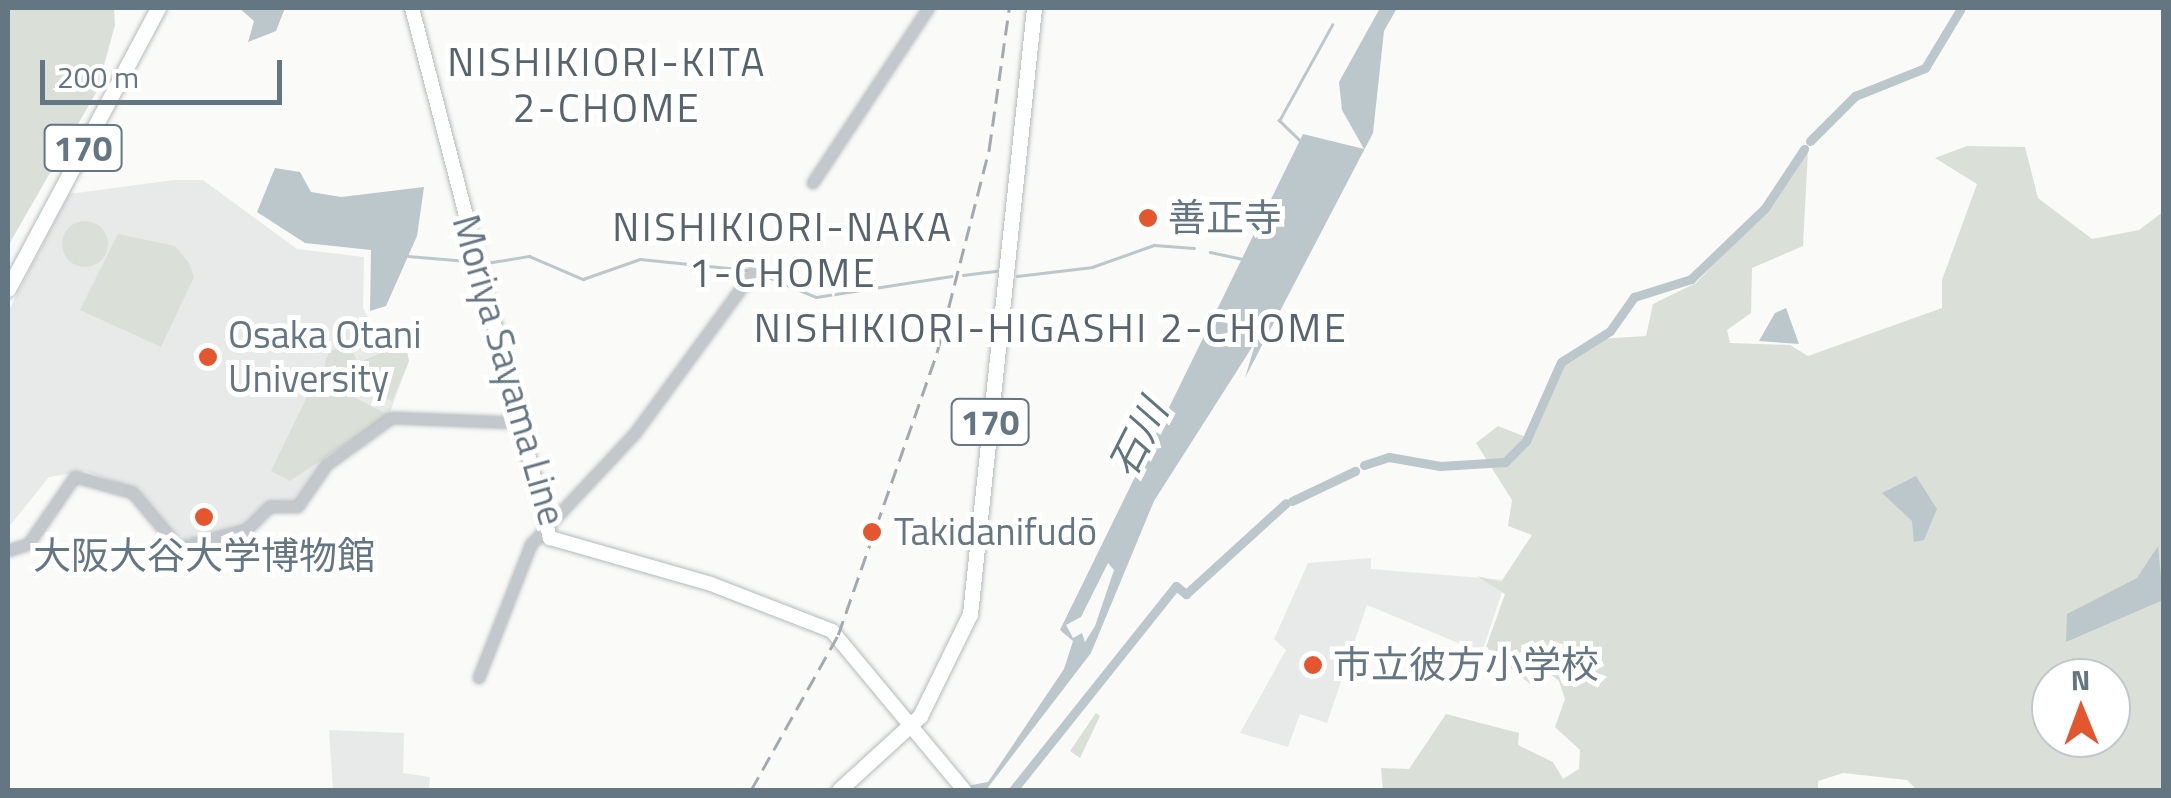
<!DOCTYPE html>
<html>
<head>
<meta charset="utf-8">
<style>
  body { margin:0 }
  #map { position:relative; width:2171px; height:798px; overflow:hidden; background:#fafaf8; font-family:"Titillium Web","Noto Sans JP",sans-serif }
  div>[style] { position:absolute }
  .built>* { inset:0; background:#e8e9e9 }
  .green>* { inset:0; background:#dadfd7 }
  .round { border-radius:50% }
  .water>* { inset:0; background:#bbc7cb }
  .stream>* { height:2.5px; margin:-1.25px; padding:0 1.25px; transform-origin:1.25px; border-radius:1.25px; background:#bbc7cb }
  .canal>* { height:9px; margin:-4.5px; padding:0 4.5px; transform-origin:4.5px; border-radius:4.5px; background:#bbc7cb }
  .roads { filter:drop-shadow(0 0 2px #b5babe) drop-shadow(0 0 2px #b5babe) }
  .minor>* { height:10px; margin:-5px; padding:0 5px; transform-origin:5px; border-radius:5px; background:#c3c8cc }
  .major>* { height:14px; margin:-7px; padding:0 7px; transform-origin:7px; border-radius:7px; background:#fff }
  .highway>* { height:15px; margin:-7.5px; padding:0 7.5px; transform-origin:7.5px; border-radius:7.5px; background:#fff }
  .rail>* { height:2.5px; margin-top:-1.25px; transform-origin:0; background:repeating-linear-gradient(90deg,#a2aab0 0 15px,transparent 0 23px) }
  .dots>* { width:28px; height:28px; translate:-50% -50%; box-sizing:border-box; border:5px solid #fff; border-radius:50% }
  span { translate:-50% -50%; white-space:nowrap; text-align:center; line-height:1.15; -webkit-text-stroke:10px #fff; paint-order:stroke }
  .shield-label span { padding:2px 8px; background:#fff; border:2px solid; border-radius:8px; -webkit-text-stroke-width:0 }
  .shield-label { font-size:35px; color:#657683; font-weight:700 }
  .poi-label { font-size:38px; color:#657683 }
  .left { translate:0 -50%; text-align:left }
  .street-label { font-size:38px; color:#657683 }
  .neighbourhood-label { font-size:40px; color:#57646e; letter-spacing:2.5px }
  .water-label { font-size:40px; color:#60757c; font-style:italic }
  .frame { position:absolute; inset:0; border:10px solid #657683; pointer-events:none }
  .north { position:absolute; left:2031px; top:658px; width:100px; height:100px; box-sizing:border-box; background:#fff; border:2px solid #c1c8cd; border-radius:50%; rotate:359deg; font-size:28px; font-weight:700; line-height:40px; text-align:center; color:#657683 }
  .north::after { content:''; display:block; margin:auto; width:35px; height:45px; background:#e4572e; clip-path:polygon(50% 0,100% 100%,50% 72%,0 100%) }
  .scale { position:absolute; left:40px; top:60px; width:242px; height:45px; box-sizing:border-box; border:5px solid #657683; border-top:0; padding-left:12px; font-size:30px; line-height:35px; white-space:nowrap; color:#657683; -webkit-text-stroke:8px #fff; paint-order:stroke }
</style>
</head>
<body>
<div id="map">
  <div class="built">
    <div style="clip-path:polygon(174px 180px,203px 180px,297px 249px,364px 257px,363px 308px,386px 351px,407px 352px,409px 361px,389px 415px,327px 456px,300px 501px,263px 506px,248px 526px,175px 542px,136px 490px,85px 471px,49px 477px,8px 528px,8px 312px,69px 194px)"></div>
    <div style="clip-path:polygon(1371px 558px,1371px 569px,1506px 580px,1484px 646px,1475px 650px,1367px 605px,1327px 723px,1300px 714px,1288px 747px,1240px 733px,1286px 650px,1274px 639px,1308px 563px)"></div>
    <div style="clip-path:polygon(329px 730px,404px 733px,403px 773px,430px 777px,429px 790px,333px 790px)"></div>
  </div>
  <div class="green">
    <div style="clip-path:polygon(8px 8px,114px 8px,115px 25px,97px 91px,8px 246px)"></div>
    <div style="clip-path:polygon(evenodd,1967px 146px,2025px 147px,2038px 198px,2092px 239px,2139px 230px,2163px 212px,2163px 790px,1917px 790px,1907px 780px,1843px 773px,1818px 781px,1818px 790px,1383px 790px,1381px 768px,1409px 769px,1446px 714px,1519px 733px,1518px 745px,1553px 762px,1563px 779px,1579px 769px,1580px 750px,1555px 727px,1565px 699px,1559px 681px,1522px 651px,1515px 657px,1538px 672px,1530px 684px,1486px 647px,1505px 594px,1477px 576px,1501px 582px,1532px 535px,1508px 526px,1512px 500px,1476px 443px,1498px 426px,1531px 439px,1564px 362px,1599px 339px,1646px 336px,1653px 304px,1696px 283px,1768px 209px,1808px 150px,1803px 246px,1752px 268px,1751px 313px,1727px 330px,1730px 343px,1790px 345px,1808px 356px,1942px 308px,1942px 280px,1977px 184px,1935px 158px,1967px 146px,2051px 678px,2111px 678px,2111px 738px,2051px 738px,2051px 678px)"></div>
    <div class="round" style="left:62px;top:221px;width:46px;height:46px"></div>
    <div style="clip-path:polygon(118px 234px,175px 246px,189px 263px,194px 277px,161px 347px,80px 310px)"></div>
    <div class="round" style="left:325px;top:348px;width:32px;height:32px"></div>
    <div style="clip-path:polygon(386px 351px,407px 352px,409px 361px,392px 401px,352px 385px,364px 360px)"></div>
    <div style="clip-path:polygon(316px 378px,389px 415px,290px 481px,271px 471px)"></div>
    <div style="clip-path:polygon(1096px 713px,1100px 716px,1080px 758px,1070px 751px)"></div>
  </div>
  <div class="water">
    <div style="clip-path:polygon(239px 8px,285px 8px,276px 31px,248px 42px,254px 21px)"></div>
    <div style="clip-path:polygon(evenodd,1380px 8px,1397px 8px,1384px 31px,1373px 133px,1245px 378px,1256px 341px,1154px 501px,1091px 653px,986px 790px,944px 790px,988px 782px,1064px 669px,1073px 641px,1060px 630px,1303px 134px,1364px 149px,1342px 110px,1339px 82px,1380px 8px,1108px 563px,1114px 570px,1095px 626px,1085px 642px,1082px 633px,1073px 638px,1066px 625px,1081px 617px,1108px 563px)"></div>
    <div style="clip-path:polygon(275px 168px,300px 172px,311px 192px,341px 197px,424px 187px,417px 236px,386px 306px,370px 311px,371px 250px,305px 243px,257px 212px)"></div>
    <div style="clip-path:polygon(1786px 308px,1799px 344px,1759px 341px,1775px 313px)"></div>
    <div style="clip-path:polygon(1916px 476px,1937px 509px,1924px 540px,1914px 542px,1912px 521px,1882px 493px)"></div>
    <div style="clip-path:polygon(2158px 546px,2163px 600px,2066px 642px,2067px 614px,2137px 578px)"></div>
  </div>
  <div class="stream">
    <div style="left:1299px;top:140px;width:28px;rotate:-136deg"></div>
    <div style="left:1279px;top:121px;width:110px;rotate:-61.1deg"></div>
    <div style="left:1210px;top:252px;width:39px;rotate:12deg"></div>
    <div style="left:408px;top:256px;width:59px;rotate:4.8deg"></div>
    <div style="left:486px;top:263px;width:44px;rotate:-9.2deg"></div>
    <div style="left:529px;top:256px;width:59px;rotate:23.1deg"></div>
    <div style="left:583px;top:279px;width:60px;rotate:-19.3deg"></div>
    <div style="left:640px;top:259px;width:110px;rotate:5.8deg"></div>
    <div style="left:756px;top:272px;width:65px;rotate:22.6deg"></div>
    <div style="left:816px;top:297px;width:137px;rotate:-8.8deg"></div>
    <div style="left:963px;top:275px;width:34px;rotate:-7deg"></div>
    <div style="left:1017px;top:276px;width:76px;rotate:-6.8deg"></div>
    <div style="left:1092px;top:267px;width:66px;rotate:-19.5deg"></div>
    <div style="left:1154px;top:245px;width:40px;rotate:4.3deg"></div>
  </div>
  <div class="canal">
    <div style="left:1810px;top:141px;width:64px;rotate:-45deg"></div>
    <div style="left:1855px;top:96px;width:75px;rotate:-21.8deg"></div>
    <div style="left:1925px;top:68px;width:68px;rotate:-58.9deg"></div>
    <div style="left:1364px;top:465px;width:26px;rotate:-18deg"></div>
    <div style="left:1389px;top:457px;width:52px;rotate:10deg"></div>
    <div style="left:1440px;top:466px;width:65px;rotate:-3.5deg"></div>
    <div style="left:1505px;top:462px;width:30px;rotate:-45deg"></div>
    <div style="left:1526px;top:441px;width:86px;rotate:-66.1deg"></div>
    <div style="left:1561px;top:362px;width:58px;rotate:-32.3deg"></div>
    <div style="left:1610px;top:331px;width:42px;rotate:-54.8deg"></div>
    <div style="left:1634px;top:297px;width:60px;rotate:-17.5deg"></div>
    <div style="left:1691px;top:279px;width:103px;rotate:-43.8deg"></div>
    <div style="left:1765px;top:208px;width:71px;rotate:-56.5deg"></div>
    <div style="left:1292px;top:501px;width:70px;rotate:-25.5deg"></div>
    <div style="left:1013px;top:790px;width:261px;rotate:-51.4deg"></div>
    <div style="left:1176px;top:586px;width:13px;rotate:39deg"></div>
    <div style="left:1186px;top:594px;width:135px;rotate:-42.3deg"></div>
  </div>
  <div class="roads">
    <div class="minor">
      <div style="left:813px;top:183px;width:210px;rotate:-56.5deg"></div>
      <div style="left:8px;top:551px;width:22px;rotate:-18deg"></div>
      <div style="left:29px;top:544px;width:81px;rotate:-55.5deg"></div>
      <div style="left:75px;top:477px;width:60px;rotate:15.4deg"></div>
      <div style="left:133px;top:493px;width:72px;rotate:50.1deg"></div>
      <div style="left:179px;top:548px;width:70px;rotate:-14.8deg"></div>
      <div style="left:247px;top:530px;width:33px;rotate:-45deg"></div>
      <div style="left:270px;top:507px;width:28px"></div>
      <div style="left:298px;top:507px;width:51px;rotate:-55.4deg"></div>
      <div style="left:327px;top:465px;width:80px;rotate:-35.9deg"></div>
      <div style="left:392px;top:418px;width:126px;rotate:2.3deg"></div>
      <div style="left:479px;top:678px;width:143px;rotate:-68.6deg"></div>
      <div style="left:531px;top:545px;width:152px;rotate:-46.9deg"></div>
      <div style="left:635px;top:434px;width:203px;rotate:-53.8deg"></div>
    </div>
    <div class="major">
      <div style="left:412px;top:8px;width:548px;rotate:75.41deg"></div>
      <div style="left:550px;top:538px;width:167px;rotate:15.9deg"></div>
      <div style="left:711px;top:584px;width:130px;rotate:21.2deg"></div>
      <div style="left:832px;top:631px;width:207px;rotate:50.3deg"></div>
    </div>
    <div class="highway">
      <div style="left:8px;top:289px;width:319px;rotate:-61.9deg"></div>
      <div style="left:839px;top:790px;width:110px;rotate:-42.4deg"></div>
      <div style="left:920px;top:716px;width:114px;rotate:-63.9deg"></div>
      <div style="left:970px;top:614px;width:609px;rotate:-83.97deg"></div>
    </div>
  </div>
  <div class="rail">
    <div style="left:751px;top:790px;width:178px;rotate:-60.7deg"></div>
    <div style="left:838px;top:635px;width:300px;rotate:-70.7deg"></div>
    <div style="left:937px;top:352px;width:210px;rotate:-75.6deg"></div>
    <div style="left:989px;top:149px;width:142px;rotate:-81.9deg"></div>
  </div>
  <div class="dots">
    <div style="left:1148px;top:218px;background:#e4572e"></div>
    <div style="left:208px;top:357px;background:#e4572e"></div>
    <div style="left:204px;top:517px;background:#e4572e"></div>
    <div style="left:872px;top:532px;background:#e4572e"></div>
    <div style="left:1313px;top:665px;background:#e4572e"></div>
  </div>
  <div class="shield-label">
    <span style="left:83px;top:148px">170</span>
    <span style="left:990px;top:422px">170</span>
  </div>
  <div class="poi-label">
    <span class="left" style="left:1168px;top:218px">善正寺</span>
    <span class="left" style="left:228px;top:357px">Osaka Otani<br>University</span>
    <span class="left" style="left:894px;top:532px">Takidanifudō</span>
    <span style="left:204px;top:556px">大阪大谷大学博物館</span>
    <span class="left" style="left:1333px;top:665px">市立彼方小学校</span>
  </div>
  <div class="street-label">
    <span style="left:509px;top:370px;rotate:74deg">Moriya Sayama Line</span>
  </div>
  <div class="neighbourhood-label">
    <span style="left:607px;top:85px">NISHIKIORI-KITA<br>2-CHOME</span>
    <span style="left:783px;top:250px">NISHIKIORI-NAKA<br>1-CHOME</span>
    <span style="left:1051px;top:328px">NISHIKIORI-HIGASHI 2-CHOME</span>
  </div>
  <div class="water-label">
    <span style="left:1138px;top:438px;rotate:-63deg">石川</span>
  </div>
  <div class="frame"></div>
  <div class="north">N</div>
  <div class="scale">200 m</div>
</div>
</body>
</html>
